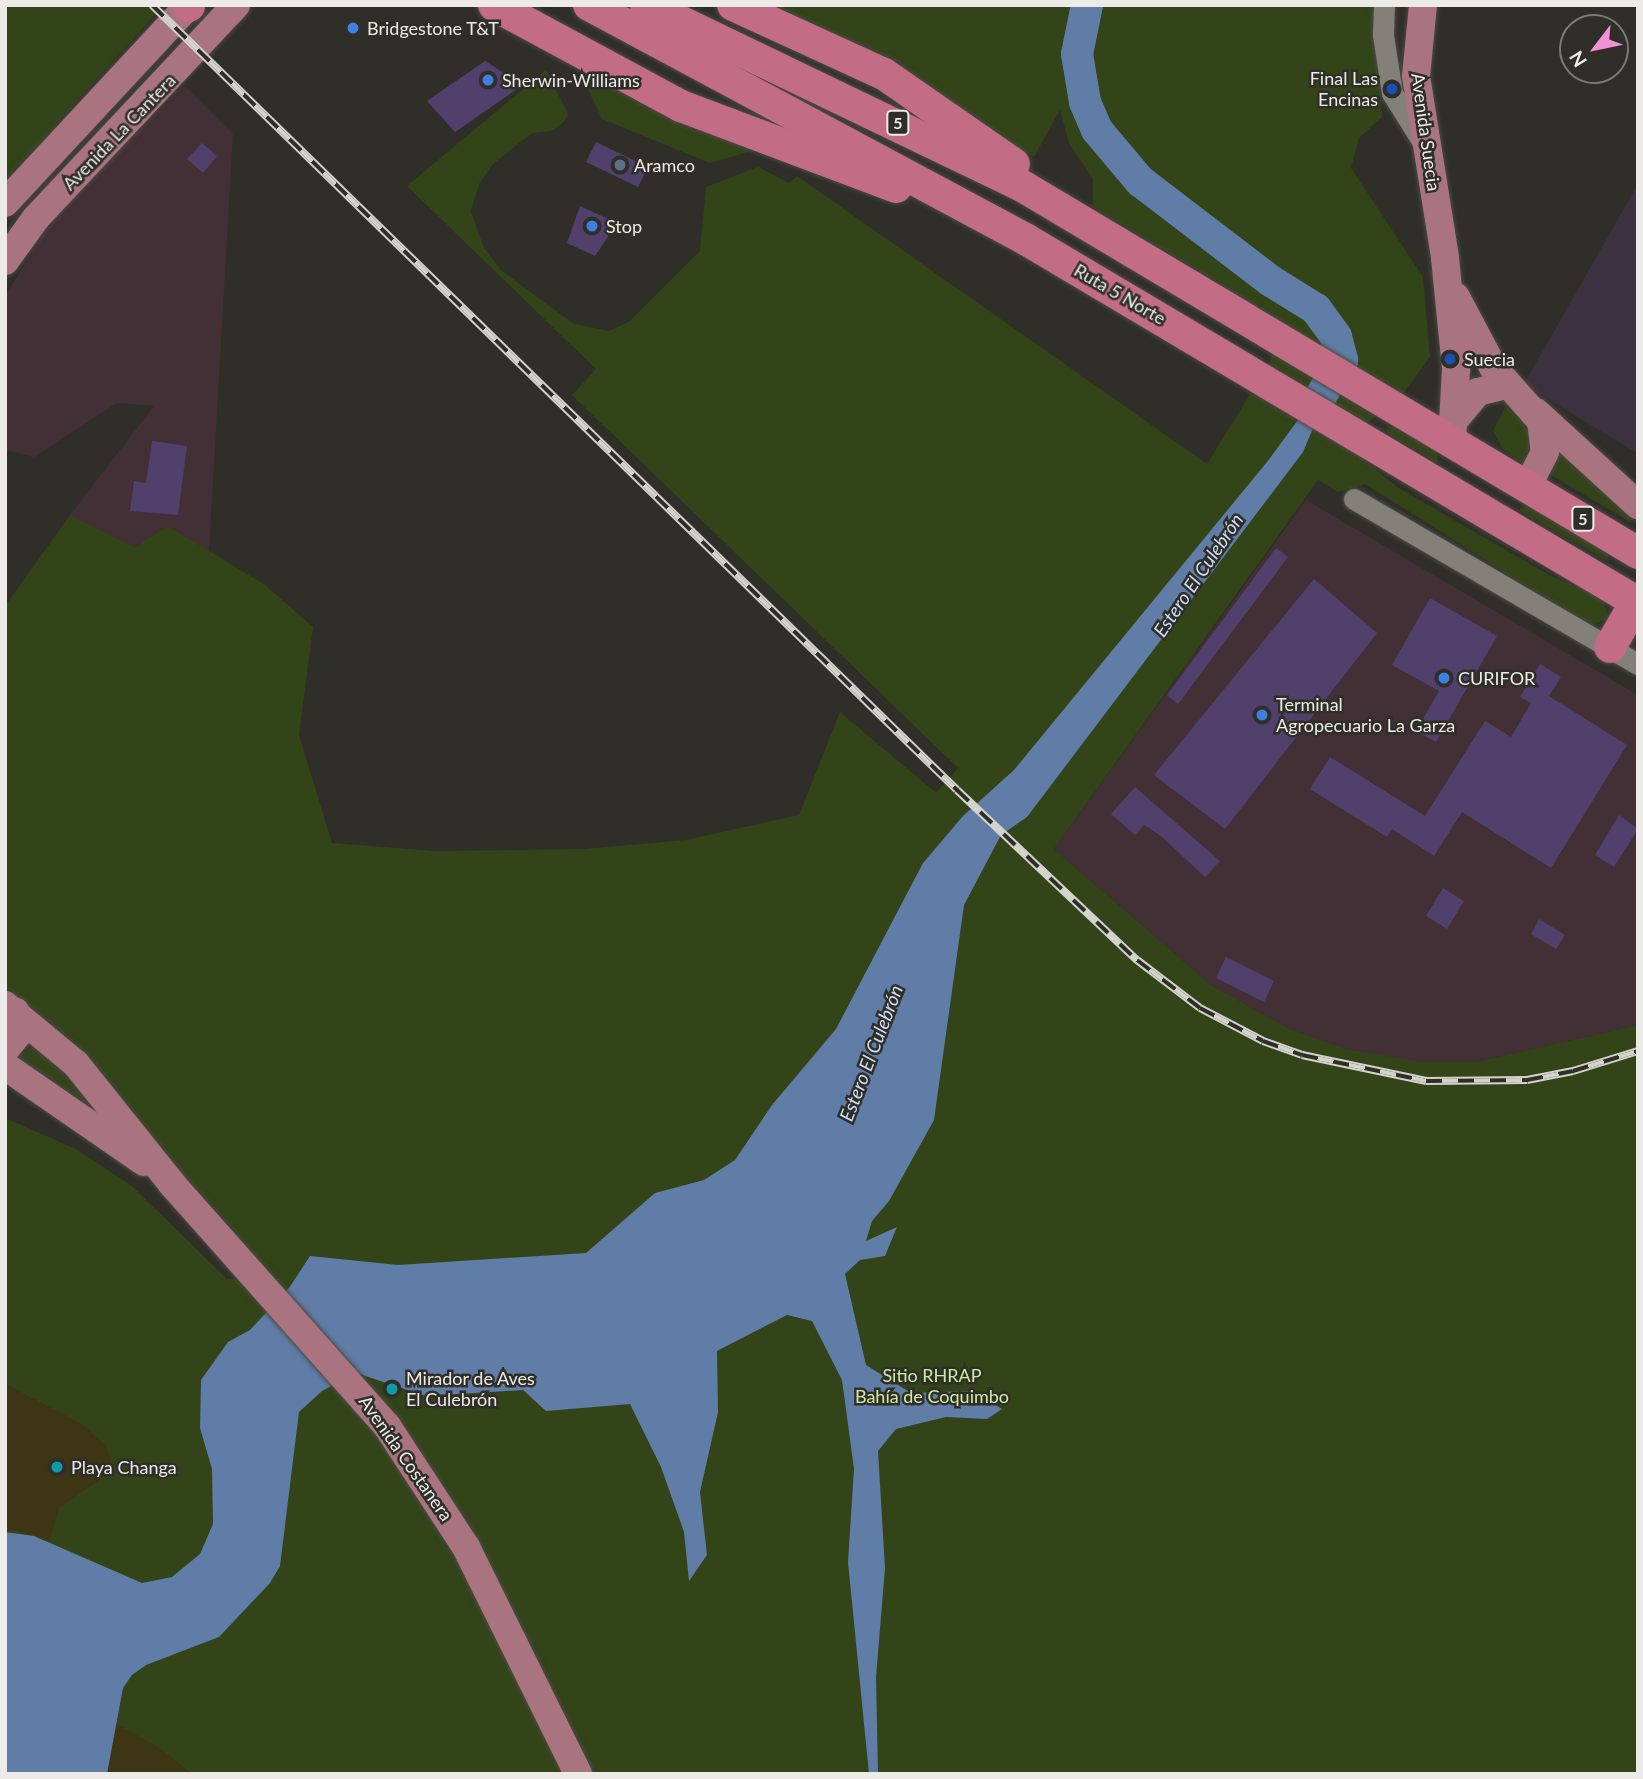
<!DOCTYPE html>
<html>
<head>
<meta charset="utf-8">
<style>
  body { margin:0 }
  #map { position:relative; width:1643px; height:1779px; overflow:hidden; background:#302e28; font-family:Lato,sans-serif }
  div>[style] { position:absolute }
  .commercial>* { inset:0; background:#3c3140 }
  .industrial>* { inset:0; background:#432f36 }
  .green>* { inset:0; background:#334418 }
  .sand>* { inset:0; background:#3e3515 }
  .water>* { inset:0; background:#607da7 }
  .river>* { height:32px; margin:-16px; padding:0 16px; transform-origin:16px; border-radius:16px; background:#607da7 }
  .building>* { inset:0; background:#51406c }
  .roads { filter:drop-shadow(0 0 2px #4b4944) drop-shadow(0 0 2px #4b4944) }
  .minor>* { height:21px; margin:-10.5px; padding:0 10.5px; transform-origin:10.5px; border-radius:10.5px; background:#828079 }
  .major>* { height:28px; margin:-14px; padding:0 14px; transform-origin:14px; border-radius:14px; background:#a97480 }
  .highway>* { height:32px; margin:-16px; padding:0 16px; transform-origin:16px; border-radius:16px; background:#c36c85 }
  .rail>* { height:8px; margin-top:-4px; transform-origin:0; background:repeating-linear-gradient(90deg,#302e28 0 16px,#d3d2cd 0 32px); box-sizing:border-box; border-block:2px solid #d3d2cd }
  .dots>* { width:19px; height:19px; translate:-50% -50%; box-sizing:border-box; border:4px solid #302e28; border-radius:50% }
  span { translate:-50% -50%; white-space:nowrap; text-align:center; line-height:1.15; -webkit-text-stroke:5px #302e28; paint-order:stroke }
  .shield-label span { padding:2px 5px; background:#302e28; border:2px solid; border-radius:5px; -webkit-text-stroke-width:0 }
  .shield-label { font-size:16px; color:#ecebe7; font-weight:700 }
  .poi-label { font-size:18px; color:#ecebe7 }
  .left { translate:0 -50%; text-align:left }
  .right { translate:-100% -50%; text-align:right }
  .street-label { font-size:18px; color:#ecebe7 }
  .park-label { font-size:18px; color:#cdeca1 }
  .water-label { font-size:19px; color:#cbddf7; font-style:italic }
  .frame { position:absolute; inset:0; border:7px solid #ecebe7; pointer-events:none }
  .north { position:absolute; left:1559px; top:14px; width:70px; height:70px; box-sizing:border-box; background:#302e28; border:2px solid #7b7a74; border-radius:50%; rotate:238deg; font-size:19px; font-weight:700; line-height:28px; text-align:center; color:#ecebe7 }
  .north::after { content:''; display:block; margin:auto; width:24px; height:32px; background:#f391d6; clip-path:polygon(50% 0,100% 100%,50% 72%,0 100%) }
</style>
</head>
<body>
<div id="map">
  <div class="commercial">
    <div style="clip-path:polygon(1638px 184px,1638px 454px,1524px 384px)"></div>
  </div>
  <div class="industrial">
    <div style="clip-path:polygon(185px 86px,233px 134px,209px 551px,168px 526px,134px 547px,70px 515px,154px 406px,117px 403px,34px 457px,5px 450px,5px 296px,57px 213px)"></div>
    <div style="clip-path:polygon(1306px 500px,1638px 695px,1638px 1025px,1475px 1062px,1422px 1063px,1346px 1049px,1288px 1028px,1211px 985px,1054px 849px)"></div>
  </div>
  <div class="green">
    <div style="clip-path:polygon(5px 5px,164px 5px,5px 180px)"></div>
    <div style="clip-path:polygon(771px 5px,1374px 5px,1382px 117px,1359px 138px,1351px 168px,1423px 277px,1430px 357px,1399px 399px,1342px 442px,1397px 487px,1553px 577px,1601px 596px,1609px 618px,1591px 626px,1365px 484px,1338px 492px,1318px 480px,1054px 849px,1211px 985px,1288px 1028px,1346px 1049px,1422px 1062px,1475px 1062px,1638px 1025px,1638px 1774px,5px 1774px,5px 1415px,85px 1427px,5px 1384px,5px 1118px,76px 1149px,132px 1186px,227px 1279px,234px 1279px,260px 1260px,32px 1007px,5px 988px,5px 606px,70px 515px,134px 547px,168px 526px,265px 585px,313px 627px,299px 735px,332px 843px,435px 851px,584px 849px,686px 840px,799px 815px,840px 712px,936px 793px,958px 768px,572px 395px,596px 369px,407px 186px,546px 70px,568px 114px,563px 123px,551px 131px,532px 133px,493px 164px,479px 184px,471px 211px,484px 248px,502px 271px,574px 324px,609px 331px,630px 321px,700px 251px,706px 187px,758px 167px,789px 183px,797px 176px,1207px 464px,1270px 362px,1273px 316px,1092px 206px,1093px 179px,1069px 143px,1060px 110px,1034px 157px,859px 51px)"></div>
    <div style="clip-path:polygon(580px 73px,752px 151px,710px 163px,602px 119px)"></div>
    <div style="clip-path:polygon(1506px 405px,1534px 435px,1525px 465px,1503px 449px,1493px 431px)"></div>
    <div style="clip-path:polygon(1392px 421px,1436px 446px,1438px 463px,1386px 432px)"></div>
    <div style="clip-path:polygon(1552px 441px,1635px 515px,1630px 522px,1546px 472px)"></div>
    <div style="clip-path:polygon(1530px 502px,1612px 550px,1606px 560px,1523px 513px,1519px 509px)"></div>
    <div style="clip-path:polygon(37px 1044px,53px 1055px,112px 1122px,11px 1061px)"></div>
  </div>
  <div class="sand">
    <div style="clip-path:polygon(5px 1384px,82px 1424px,105px 1445px,111px 1460px,106px 1475px,59px 1508px,49px 1542px,14px 1530px,5px 1532px)"></div>
    <div style="clip-path:polygon(115px 1723px,160px 1748px,192px 1774px,107px 1774px)"></div>
  </div>
  <div class="water">
    <div style="clip-path:polygon(1342px 360px,1303px 452px,1027px 817px,1001px 835px,964px 905px,934px 1120px,889px 1201px,872px 1221px,866px 1241px,897px 1227px,885px 1256px,860px 1260px,845px 1274px,866px 1365px,911px 1393px,972px 1391px,1002px 1409px,987px 1419px,946px 1417px,896px 1429px,878px 1451px,885px 1568px,876px 1677px,878px 1774px,869px 1774px,848px 1562px,854px 1469px,842px 1380px,812px 1321px,787px 1315px,717px 1351px,718px 1412px,700px 1492px,707px 1555px,689px 1581px,684px 1532px,661px 1467px,630px 1404px,546px 1411px,523px 1390px,426px 1396px,356px 1373px,322px 1391px,299px 1412px,280px 1566px,270px 1583px,219px 1637px,146px 1665px,132px 1675px,123px 1688px,107px 1774px,5px 1774px,5px 1532px,34px 1536px,142px 1583px,172px 1577px,200px 1554px,213px 1524px,212px 1469px,200px 1428px,201px 1380px,228px 1342px,250px 1330px,289px 1288px,310px 1256px,398px 1265px,586px 1253px,655px 1193px,704px 1180px,735px 1160px,772px 1105px,836px 1029px,923px 863px,963px 816px,1014px 770px,1267px 462px)"></div>
  </div>
  <div class="river">
    <div style="left:1087px;top:5px;width:50px;rotate:101.5deg"></div>
    <div style="left:1077px;top:54px;width:49px;rotate:80.5deg"></div>
    <div style="left:1085px;top:102px;width:30px;rotate:67deg"></div>
    <div style="left:1097px;top:130px;width:67px;rotate:49.9deg"></div>
    <div style="left:1140px;top:181px;width:165px;rotate:37.4deg"></div>
    <div style="left:1271px;top:281px;width:53px;rotate:31.9deg"></div>
    <div style="left:1316px;top:309px;width:34px;rotate:54deg"></div>
    <div style="left:1336px;top:337px;width:24px;rotate:75deg"></div>
    <div style="left:1342px;top:360px;width:42px;rotate:120.3deg"></div>
  </div>
  <div class="building">
    <div style="clip-path:polygon(485px 61px,523px 85px,455px 132px,427px 101px)"></div>
    <div style="clip-path:polygon(596px 142px,648px 167px,638px 187px,586px 162px)"></div>
    <div style="clip-path:polygon(202px 143px,217px 156px,203px 173px,187px 159px)"></div>
    <div style="clip-path:polygon(580px 206px,617px 223px,595px 256px,567px 243px)"></div>
    <div style="clip-path:polygon(152px 441px,187px 446px,178px 515px,130px 511px,134px 481px,146px 483px)"></div>
    <div style="clip-path:polygon(1276px 548px,1288px 557px,1178px 704px,1167px 695px)"></div>
    <div style="clip-path:polygon(1314px 579px,1377px 633px,1225px 829px,1154px 775px)"></div>
    <div style="clip-path:polygon(1430px 598px,1497px 636px,1436px 742px,1416px 731px,1439px 691px,1392px 665px)"></div>
    <div style="clip-path:polygon(1540px 664px,1561px 677px,1549px 696px,1627px 745px,1551px 868px,1462px 812px,1434px 856px,1392px 829px,1387px 837px,1310px 789px,1330px 757px,1425px 816px,1485px 721px,1511px 737px,1531px 703px,1520px 697px)"></div>
    <div style="clip-path:polygon(1135px 787px,1220px 861px,1205px 877px,1161px 836px,1144px 825px,1135px 835px,1111px 814px)"></div>
    <div style="clip-path:polygon(1619px 815px,1638px 829px,1614px 867px,1595px 855px)"></div>
    <div style="clip-path:polygon(1443px 888px,1464px 901px,1447px 929px,1426px 916px)"></div>
    <div style="clip-path:polygon(1539px 919px,1565px 935px,1556px 949px,1531px 934px)"></div>
    <div style="clip-path:polygon(1226px 957px,1274px 981px,1264px 1002px,1216px 978px)"></div>
  </div>
  <div class="roads">
    <div class="minor">
      <div style="left:1384px;top:5px;width:30px;rotate:92deg"></div>
      <div style="left:1383px;top:35px;width:59px;rotate:81.2deg"></div>
      <div style="left:1392px;top:93px;width:60px;rotate:57.9deg"></div>
      <div style="left:1354px;top:499px;width:328px;rotate:30.2deg"></div>
    </div>
    <div class="major">
      <div style="left:1423px;top:5px;width:71px;rotate:95.6deg"></div>
      <div style="left:1416px;top:76px;width:184px;rotate:80.9deg"></div>
      <div style="left:1445px;top:258px;width:112px;rotate:84.3deg"></div>
      <div style="left:1456px;top:369px;width:72px;rotate:93.2deg"></div>
      <div style="left:5px;top:203px;width:270px;rotate:-47.1deg"></div>
      <div style="left:5px;top:261px;width:53px;rotate:-54.2deg"></div>
      <div style="left:36px;top:218px;width:292px;rotate:-46.8deg"></div>
      <div style="left:1456px;top:297px;width:79px;rotate:62.1deg"></div>
      <div style="left:1493px;top:367px;width:72px;rotate:48.4deg"></div>
      <div style="left:1541px;top:421px;width:31px;rotate:83deg"></div>
      <div style="left:1545px;top:452px;width:38px;rotate:117deg"></div>
      <div style="left:1536px;top:412px;width:138px;rotate:42.4deg"></div>
      <div style="left:1456px;top:418px;width:34px;rotate:-50deg"></div>
      <div style="left:1478px;top:392px;width:30px;rotate:-14deg"></div>
      <div style="left:5px;top:1005px;width:92px;rotate:39.7deg"></div>
      <div style="left:76px;top:1064px;width:154px;rotate:51.3deg"></div>
      <div style="left:172px;top:1184px;width:324px;rotate:48.4deg"></div>
      <div style="left:387px;top:1426px;width:145px;rotate:56.9deg"></div>
      <div style="left:466px;top:1547px;width:253px;rotate:63.7deg"></div>
      <div style="left:5px;top:1050px;width:22px;rotate:-51deg"></div>
      <div style="left:19px;top:1033px;width:22px;rotate:-100deg"></div>
      <div style="left:5px;top:1066px;width:169px;rotate:34.6deg"></div>
    </div>
    <div class="highway">
      <div style="left:494px;top:5px;width:213px;rotate:28.4deg"></div>
      <div style="left:681px;top:106px;width:230px;rotate:20.6deg"></div>
      <div style="left:589px;top:5px;width:497px;rotate:28.2deg"></div>
      <div style="left:1027px;top:240px;width:711px;rotate:30.71deg"></div>
      <div style="left:646px;top:5px;width:420px;rotate:25.7deg"></div>
      <div style="left:1024px;top:187px;width:715px;rotate:30.8deg"></div>
      <div style="left:733px;top:5px;width:166px;rotate:24.6deg"></div>
      <div style="left:884px;top:74px;width:158px;rotate:34.7deg"></div>
      <div style="left:189px;top:6px;width:1px;rotate:-90deg"></div>
      <div style="left:1610px;top:647px;width:52px;rotate:-60deg"></div>
    </div>
  </div>
  <div class="rail">
    <div style="left:152px;top:5px;width:1124px;rotate:44.28deg"></div>
    <div style="left:957px;top:790px;width:248px;rotate:43.4deg"></div>
    <div style="left:1137px;top:960px;width:79px;rotate:37.3deg"></div>
    <div style="left:1200px;top:1008px;width:71px;rotate:27.6deg"></div>
    <div style="left:1263px;top:1041px;width:41px;rotate:19.7deg"></div>
    <div style="left:1302px;top:1055px;width:127px;rotate:11.8deg"></div>
    <div style="left:1426px;top:1081px;width:101px;rotate:-0.6deg"></div>
    <div style="left:1527px;top:1080px;width:47px;rotate:-11.1deg"></div>
    <div style="left:1573px;top:1071px;width:68px;rotate:-17.1deg"></div>
  </div>
  <div class="dots">
    <div style="left:353px;top:28px;background:#3f7fe0"></div>
    <div style="left:488px;top:80px;background:#3f7fe0"></div>
    <div style="left:1392px;top:89px;background:#1a4fb4"></div>
    <div style="left:620px;top:165px;background:#5c6f8a"></div>
    <div style="left:592px;top:226px;background:#3f7fe0"></div>
    <div style="left:1450px;top:359px;background:#1a4fb4"></div>
    <div style="left:1444px;top:678px;background:#3f7fe0"></div>
    <div style="left:1262px;top:715px;background:#3f7fe0"></div>
    <div style="left:392px;top:1389px;background:#0f9aa8"></div>
    <div style="left:57px;top:1467px;background:#0f9aa8"></div>
  </div>
  <div class="shield-label">
    <span style="left:898px;top:123px">5</span>
    <span style="left:1583px;top:519px">5</span>
  </div>
  <div class="poi-label">
    <span class="left" style="left:367px;top:28px">Bridgestone T&amp;T</span>
    <span class="right" style="left:1378px;top:89px">Final Las<br>Encinas</span>
    <span class="left" style="left:502px;top:80px">Sherwin-Williams</span>
    <span class="left" style="left:634px;top:165px">Aramco</span>
    <span class="left" style="left:606px;top:226px">Stop</span>
    <span class="left" style="left:1464px;top:359px">Suecia</span>
    <span class="left" style="left:1458px;top:678px">CURIFOR</span>
    <span class="left" style="left:1276px;top:715px">Terminal<br>Agropecuario La Garza</span>
    <span class="left" style="left:406px;top:1389px">Mirador de Aves<br>El Culebrón</span>
    <span class="left" style="left:71px;top:1467px">Playa Changa</span>
  </div>
  <div class="street-label">
    <span style="left:119px;top:132px;rotate:-46deg">Avenida La Cantera</span>
    <span style="left:1426px;top:132px;rotate:82deg">Avenida Suecia</span>
    <span style="left:1120px;top:294px;rotate:30deg">Ruta 5 Norte</span>
    <span style="left:406px;top:1458px;rotate:55deg">Avenida Costanera</span>
  </div>
  <div class="park-label">
    <span style="left:932px;top:1386px">Sitio RHRAP<br>Bahía de Coquimbo</span>
  </div>
  <div class="water-label">
    <span style="left:1198px;top:575px;rotate:-56deg">Estero El Culebrón</span>
    <span style="left:871px;top:1053px;rotate:-69deg">Estero El Culebrón</span>
  </div>
  <div class="frame"></div>
  <div class="north">N</div>
</div>
</body>
</html>
